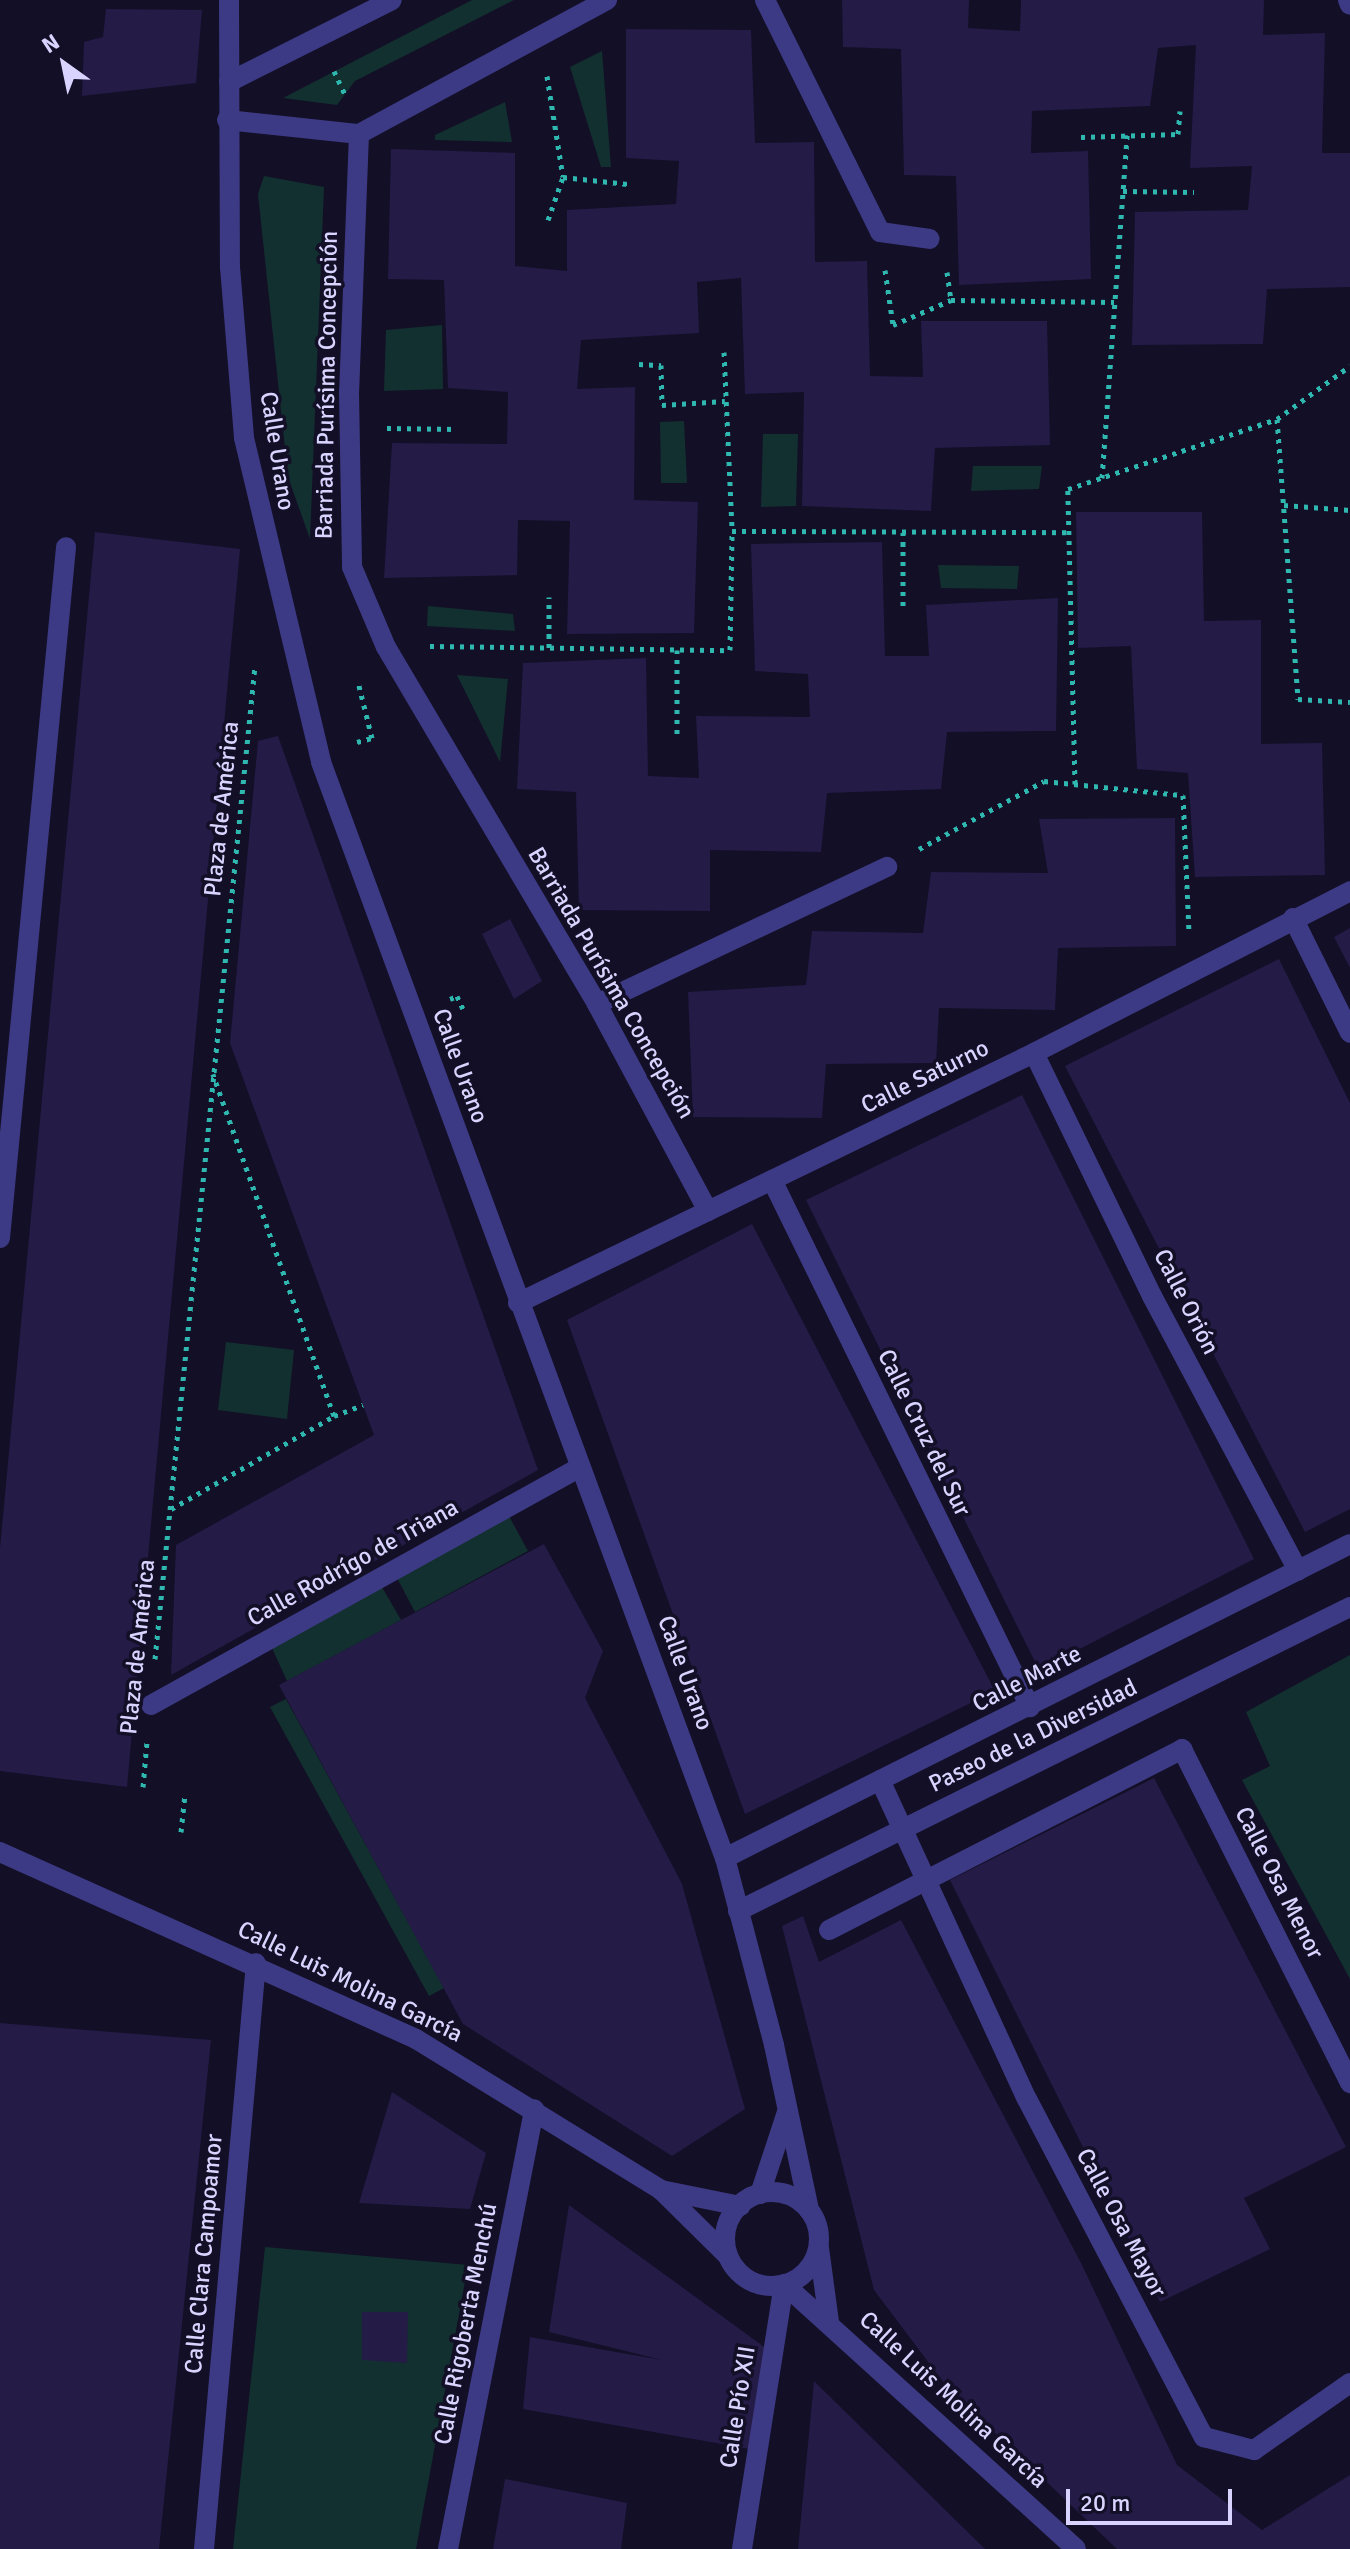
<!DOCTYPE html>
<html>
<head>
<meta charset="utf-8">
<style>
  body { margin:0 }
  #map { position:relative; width:1350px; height:2549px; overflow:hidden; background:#130f26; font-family:Signika,sans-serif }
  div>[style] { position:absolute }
  .green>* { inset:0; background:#12302f }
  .building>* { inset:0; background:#241b47 }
  .path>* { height:5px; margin-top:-2.5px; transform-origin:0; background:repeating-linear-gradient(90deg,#2fb8b0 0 4px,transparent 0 10px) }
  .minor>* { height:20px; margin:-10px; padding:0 10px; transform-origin:10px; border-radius:10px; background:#3d3a85 }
  .minor>.ring { margin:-10px; padding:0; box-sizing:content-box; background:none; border:20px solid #3d3a85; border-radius:50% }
  span { translate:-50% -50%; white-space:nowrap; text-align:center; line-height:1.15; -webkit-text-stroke:7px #130f26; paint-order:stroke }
  .street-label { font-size:24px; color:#d9d4ff }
  .north { position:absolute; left:24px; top:24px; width:80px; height:80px; -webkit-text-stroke:6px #130f26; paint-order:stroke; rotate:327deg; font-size:22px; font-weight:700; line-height:32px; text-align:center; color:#d9d4ff }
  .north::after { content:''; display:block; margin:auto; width:28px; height:36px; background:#d9d4ff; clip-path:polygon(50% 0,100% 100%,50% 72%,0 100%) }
  .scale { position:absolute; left:1066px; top:2489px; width:166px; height:36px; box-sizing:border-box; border:4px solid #d9d4ff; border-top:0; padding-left:10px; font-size:24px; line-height:28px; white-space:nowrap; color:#d9d4ff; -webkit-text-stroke:6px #130f26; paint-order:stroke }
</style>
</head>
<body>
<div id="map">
  <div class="green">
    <div style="clip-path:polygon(472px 0,514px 0,355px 81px,337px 105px,283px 98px)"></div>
    <div style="clip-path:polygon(602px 51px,611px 167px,601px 167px,570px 67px)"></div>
    <div style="clip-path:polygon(505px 102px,512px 142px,435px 140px,435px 135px)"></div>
    <div style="clip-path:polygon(264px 176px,324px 187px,310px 539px,288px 477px,258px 194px)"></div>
    <div style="clip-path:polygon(442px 325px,443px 389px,384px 391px,386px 330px)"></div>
    <div style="clip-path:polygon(684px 421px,687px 483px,661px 483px,660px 422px)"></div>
    <div style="clip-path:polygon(763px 434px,798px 434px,796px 506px,761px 507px)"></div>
    <div style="clip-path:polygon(973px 466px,1042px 466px,1039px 489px,971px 491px)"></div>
    <div style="clip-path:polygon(938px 565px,1019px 566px,1017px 589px,941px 588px)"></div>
    <div style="clip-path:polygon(428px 606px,513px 614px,515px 631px,427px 626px)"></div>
    <div style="clip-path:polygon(457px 675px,508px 679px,500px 762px)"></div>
    <div style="clip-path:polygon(226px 1342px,294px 1350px,287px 1419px,218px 1410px)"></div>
    <div style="clip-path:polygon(509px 1516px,528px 1551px,415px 1612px,397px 1578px)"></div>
    <div style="clip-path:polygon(382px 1587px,401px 1620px,287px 1681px,272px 1648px)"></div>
    <div style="clip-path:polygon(1350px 1655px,1350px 1979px,1242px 1780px,1270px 1766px,1246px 1712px)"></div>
    <div style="clip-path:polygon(286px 1699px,444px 1988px,429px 1996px,270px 1707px)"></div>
    <div style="clip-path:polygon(265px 2247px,468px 2265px,416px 2549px,233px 2549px)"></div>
  </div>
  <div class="building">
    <div style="clip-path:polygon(842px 0,969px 0,968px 28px,1020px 31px,1021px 0,1264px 0,1263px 35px,1325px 33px,1322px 153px,1350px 153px,1350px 287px,1267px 289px,1263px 344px,1132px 345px,1135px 212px,1248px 210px,1252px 166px,1190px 168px,1196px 45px,1158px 48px,1150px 106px,1032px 111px,1031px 153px,1088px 151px,1091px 279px,959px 285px,956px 176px,904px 175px,901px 49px,843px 47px)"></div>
    <div style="clip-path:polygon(106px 9px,202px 10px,196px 83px,82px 96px,84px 42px,103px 37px)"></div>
    <div style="clip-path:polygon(626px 29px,751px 30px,755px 143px,814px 142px,815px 262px,867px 261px,870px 376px,923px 377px,921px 321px,1047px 321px,1050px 445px,935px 448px,931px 511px,802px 506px,804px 392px,745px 394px,741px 278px,697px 282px,699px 333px,581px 340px,577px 389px,635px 387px,634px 500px,698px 502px,694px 633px,567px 634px,570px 521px,518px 520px,517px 575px,384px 578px,392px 443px,507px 444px,508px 392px,448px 388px,444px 280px,388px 279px,391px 149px,515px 153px,515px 266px,567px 271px,567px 210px,676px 204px,679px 161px,626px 158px)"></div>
    <div style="clip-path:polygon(1076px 512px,1202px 512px,1204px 621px,1261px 620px,1261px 744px,1322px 743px,1325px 875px,1195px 877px,1188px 773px,1137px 769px,1131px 646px,1078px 648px)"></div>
    <div style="clip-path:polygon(95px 532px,240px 549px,127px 1787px,0 1771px,0 1548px)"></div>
    <div style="clip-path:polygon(882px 542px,885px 656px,929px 656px,926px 605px,1058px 598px,1056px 731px,947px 732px,941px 789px,827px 793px,821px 852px,710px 850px,710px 911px,579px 910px,576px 792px,517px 789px,523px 663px,646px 658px,648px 776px,699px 778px,696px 716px,810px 717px,808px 674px,755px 671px,751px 544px)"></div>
    <div style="clip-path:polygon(278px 736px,538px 1470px,171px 1675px,176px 1545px,374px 1435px,230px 1043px,258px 741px)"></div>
    <div style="clip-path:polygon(1175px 818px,1176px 946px,1058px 948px,1055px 1010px,939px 1008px,936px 1063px,826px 1064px,822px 1118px,693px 1117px,688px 992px,806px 985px,812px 931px,923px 933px,931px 872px,1048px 873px,1039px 819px)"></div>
    <div style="clip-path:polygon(510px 919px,542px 981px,514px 999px,482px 934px)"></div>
    <div style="clip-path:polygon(1350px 928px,1350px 968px,1334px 937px)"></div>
    <div style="clip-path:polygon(1279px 959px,1350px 1103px,1350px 1509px,1305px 1532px,1065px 1066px)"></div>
    <div style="clip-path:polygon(1022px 1095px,1254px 1559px,1039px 1670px,806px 1200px)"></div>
    <div style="clip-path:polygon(752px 1224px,995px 1691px,745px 1814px,567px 1320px)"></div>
    <div style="clip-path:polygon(544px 1544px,603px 1651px,585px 1698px,682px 1884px,745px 2109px,672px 2156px,463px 2024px,279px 1685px)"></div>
    <div style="clip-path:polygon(1154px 1778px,1346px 2147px,1244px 2198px,1270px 2249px,1160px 2302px,950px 1880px)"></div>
    <div style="clip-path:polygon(803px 1916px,819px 1962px,901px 1920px,1082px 2265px,1177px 2465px,1262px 2530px,1350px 2475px,1350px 2549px,1117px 2549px,947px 2387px,874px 2290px,782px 1926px)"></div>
    <div style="clip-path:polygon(0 2023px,211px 2040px,159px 2549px,0 2549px)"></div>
    <div style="clip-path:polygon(392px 2092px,486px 2153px,470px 2209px,359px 2203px)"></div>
    <div style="clip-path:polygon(569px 2205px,770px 2351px,750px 2449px,523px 2409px,530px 2337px,662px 2360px,549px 2332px)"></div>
    <div style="clip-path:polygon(362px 2312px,408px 2312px,407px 2363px,362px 2360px)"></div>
    <div style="clip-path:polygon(814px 2381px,985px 2549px,798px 2549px)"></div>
    <div style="clip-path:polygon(505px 2479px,627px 2503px,621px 2549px,493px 2549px)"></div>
  </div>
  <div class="path">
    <div style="left:334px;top:71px;width:26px;rotate:65deg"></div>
    <div style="left:547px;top:76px;width:102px;rotate:81deg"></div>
    <div style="left:563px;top:177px;width:65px;rotate:6.1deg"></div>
    <div style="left:1081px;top:137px;width:97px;rotate:-1.8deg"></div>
    <div style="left:1178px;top:134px;width:23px;rotate:-85deg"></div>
    <div style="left:1123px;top:191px;width:71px;rotate:0.8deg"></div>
    <div style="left:548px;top:220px;width:46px;rotate:-70.8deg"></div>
    <div style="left:885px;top:270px;width:56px;rotate:81.7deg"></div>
    <div style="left:893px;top:325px;width:63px;rotate:-23.3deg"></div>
    <div style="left:947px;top:272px;width:28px;rotate:82deg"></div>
    <div style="left:951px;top:300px;width:163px;rotate:0.7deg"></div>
    <div style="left:724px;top:352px;width:179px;rotate:87.4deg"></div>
    <div style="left:732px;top:531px;width:337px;rotate:0.2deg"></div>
    <div style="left:639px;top:364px;width:22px;rotate:3deg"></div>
    <div style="left:661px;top:365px;width:40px;rotate:88.6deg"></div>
    <div style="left:662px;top:405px;width:63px;rotate:-3.6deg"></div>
    <div style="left:1277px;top:419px;width:281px;rotate:85.7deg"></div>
    <div style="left:1298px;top:699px;width:52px;rotate:3.3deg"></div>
    <div style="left:387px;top:428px;width:70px;rotate:0.8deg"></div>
    <div style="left:1102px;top:478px;width:344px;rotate:-85.8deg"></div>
    <div style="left:1284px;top:505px;width:66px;rotate:4.3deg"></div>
    <div style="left:903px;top:532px;width:77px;rotate:90deg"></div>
    <div style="left:430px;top:646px;width:300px;rotate:0.8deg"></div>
    <div style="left:730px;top:650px;width:119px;rotate:-89deg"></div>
    <div style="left:549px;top:648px;width:51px;rotate:-90deg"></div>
    <div style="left:677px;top:650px;width:88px;rotate:90deg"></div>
    <div style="left:357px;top:742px;width:16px;rotate:-15deg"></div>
    <div style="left:372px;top:738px;width:58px;rotate:-104deg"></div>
    <div style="left:1075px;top:784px;width:295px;rotate:-91.4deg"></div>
    <div style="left:1068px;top:489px;width:220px;rotate:-18.5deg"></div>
    <div style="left:1277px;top:419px;width:90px;rotate:-36deg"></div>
    <div style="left:919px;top:849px;width:142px;rotate:-28.5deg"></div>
    <div style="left:1044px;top:781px;width:140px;rotate:5.8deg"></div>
    <div style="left:1183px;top:795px;width:135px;rotate:87.5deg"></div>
    <div style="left:450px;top:999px;width:8px;rotate:-23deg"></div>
    <div style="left:457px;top:996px;width:14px;rotate:65deg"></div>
    <div style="left:334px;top:1416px;width:31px;rotate:-21deg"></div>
    <div style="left:171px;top:1509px;width:188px;rotate:-29.7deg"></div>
    <div style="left:334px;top:1416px;width:363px;rotate:-109.5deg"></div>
    <div style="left:155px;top:1659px;width:998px;rotate:-84.25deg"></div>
    <div style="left:143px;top:1787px;width:46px;rotate:-85deg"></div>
    <div style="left:181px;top:1832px;width:39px;rotate:-84deg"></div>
  </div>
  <div class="minor">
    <div style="left:229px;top:0;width:267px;rotate:89.8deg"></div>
    <div style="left:230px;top:267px;width:172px;rotate:85.3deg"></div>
    <div style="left:244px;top:438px;width:333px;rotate:76.6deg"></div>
    <div style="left:321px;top:762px;width:1168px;rotate:69.77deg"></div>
    <div style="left:725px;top:1858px;width:193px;rotate:75.3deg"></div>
    <div style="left:774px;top:2045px;width:169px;rotate:78deg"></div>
    <div style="left:765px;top:0;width:259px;rotate:63.6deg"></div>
    <div style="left:880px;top:232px;width:50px;rotate:8deg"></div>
    <div style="left:1348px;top:0;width:5px;rotate:68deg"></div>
    <div style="left:229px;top:82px;width:182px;rotate:-26.7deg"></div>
    <div style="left:227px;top:120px;width:133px;rotate:6.1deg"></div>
    <div style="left:359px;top:134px;width:258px;rotate:92.2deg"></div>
    <div style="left:349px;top:392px;width:175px;rotate:89deg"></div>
    <div style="left:352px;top:567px;width:87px;rotate:67deg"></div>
    <div style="left:386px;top:647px;width:415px;rotate:59.4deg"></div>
    <div style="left:597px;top:1004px;width:235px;rotate:61.8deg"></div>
    <div style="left:359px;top:134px;width:282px;rotate:-28.4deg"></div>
    <div style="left:1293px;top:918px;width:128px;rotate:63.6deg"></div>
    <div style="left:597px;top:1004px;width:321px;rotate:-25.3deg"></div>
    <div style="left:1034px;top:1053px;width:270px;rotate:64.1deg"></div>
    <div style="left:1152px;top:1296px;width:311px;rotate:62deg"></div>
    <div style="left:772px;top:1180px;width:587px;rotate:63.92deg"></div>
    <div style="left:0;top:1238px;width:694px;rotate:-84.54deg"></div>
    <div style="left:518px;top:1303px;width:573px;rotate:-25.85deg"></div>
    <div style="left:1034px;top:1053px;width:355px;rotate:-27.1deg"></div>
    <div style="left:151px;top:1705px;width:491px;rotate:-29deg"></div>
    <div style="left:880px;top:1780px;width:351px;rotate:65.3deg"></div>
    <div style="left:1027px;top:2099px;width:382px;rotate:62.4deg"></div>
    <div style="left:1204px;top:2437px;width:52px;rotate:14.6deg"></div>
    <div style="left:1254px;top:2450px;width:117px;rotate:-34.9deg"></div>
    <div style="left:0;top:1852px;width:456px;rotate:24.2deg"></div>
    <div style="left:416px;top:2039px;width:288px;rotate:31.6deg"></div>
    <div style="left:661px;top:2190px;width:94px;rotate:44.6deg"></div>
    <div style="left:725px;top:1858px;width:699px;rotate:-26.67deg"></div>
    <div style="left:738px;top:1911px;width:683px;rotate:-26.42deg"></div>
    <div style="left:829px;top:1930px;width:397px;rotate:-27.1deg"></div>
    <div style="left:1182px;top:1749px;width:374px;rotate:63.3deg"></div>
    <div style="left:661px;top:2190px;width:81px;rotate:11.4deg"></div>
    <div class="ring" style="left:725px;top:2192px;width:74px;height:74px"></div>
    <div style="left:760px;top:2194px;width:86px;rotate:-71.8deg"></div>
    <div style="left:819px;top:2248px;width:75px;rotate:82.3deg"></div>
    <div style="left:784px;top:2284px;width:394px;rotate:42.2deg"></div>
    <div style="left:204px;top:2549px;width:588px;rotate:-84.93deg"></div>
    <div style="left:448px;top:2549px;width:448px;rotate:-78.9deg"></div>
    <div style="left:742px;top:2549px;width:268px;rotate:-81deg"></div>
  </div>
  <div class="street-label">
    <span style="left:327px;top:385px;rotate:-89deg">Barriada Purísima Concepción</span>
    <span style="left:277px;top:451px;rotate:81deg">Calle Urano</span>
    <span style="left:222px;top:809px;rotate:-84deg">Plaza de América</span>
    <span style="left:611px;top:983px;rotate:60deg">Barriada Purísima Concepción</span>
    <span style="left:460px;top:1066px;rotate:70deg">Calle Urano</span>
    <span style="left:925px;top:1077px;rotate:-26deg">Calle Saturno</span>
    <span style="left:1186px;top:1302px;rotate:63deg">Calle Orión</span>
    <span style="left:924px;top:1433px;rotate:64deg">Calle Cruz del Sur</span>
    <span style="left:353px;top:1563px;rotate:-29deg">Calle Rodrígo de Triana</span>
    <span style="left:138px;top:1647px;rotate:-84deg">Plaza de América</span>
    <span style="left:685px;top:1673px;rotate:70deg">Calle Urano</span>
    <span style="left:1027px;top:1679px;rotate:-27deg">Calle Marte</span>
    <span style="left:1033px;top:1736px;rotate:-26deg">Paseo de la Diversidad</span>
    <span style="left:1279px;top:1883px;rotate:63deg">Calle Osa Menor</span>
    <span style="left:350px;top:1982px;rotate:26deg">Calle Luis Molina García</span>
    <span style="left:1121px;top:2223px;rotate:62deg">Calle Osa Mayor</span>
    <span style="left:204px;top:2254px;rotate:-85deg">Calle Clara Campoamor</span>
    <span style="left:466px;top:2324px;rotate:-79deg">Calle Rigoberta Menchú</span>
    <span style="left:953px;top:2400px;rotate:43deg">Calle Luis Molina García</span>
    <span style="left:738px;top:2407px;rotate:-81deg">Calle Pío XII</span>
  </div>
  <div class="north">N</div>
  <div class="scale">20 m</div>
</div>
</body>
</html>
